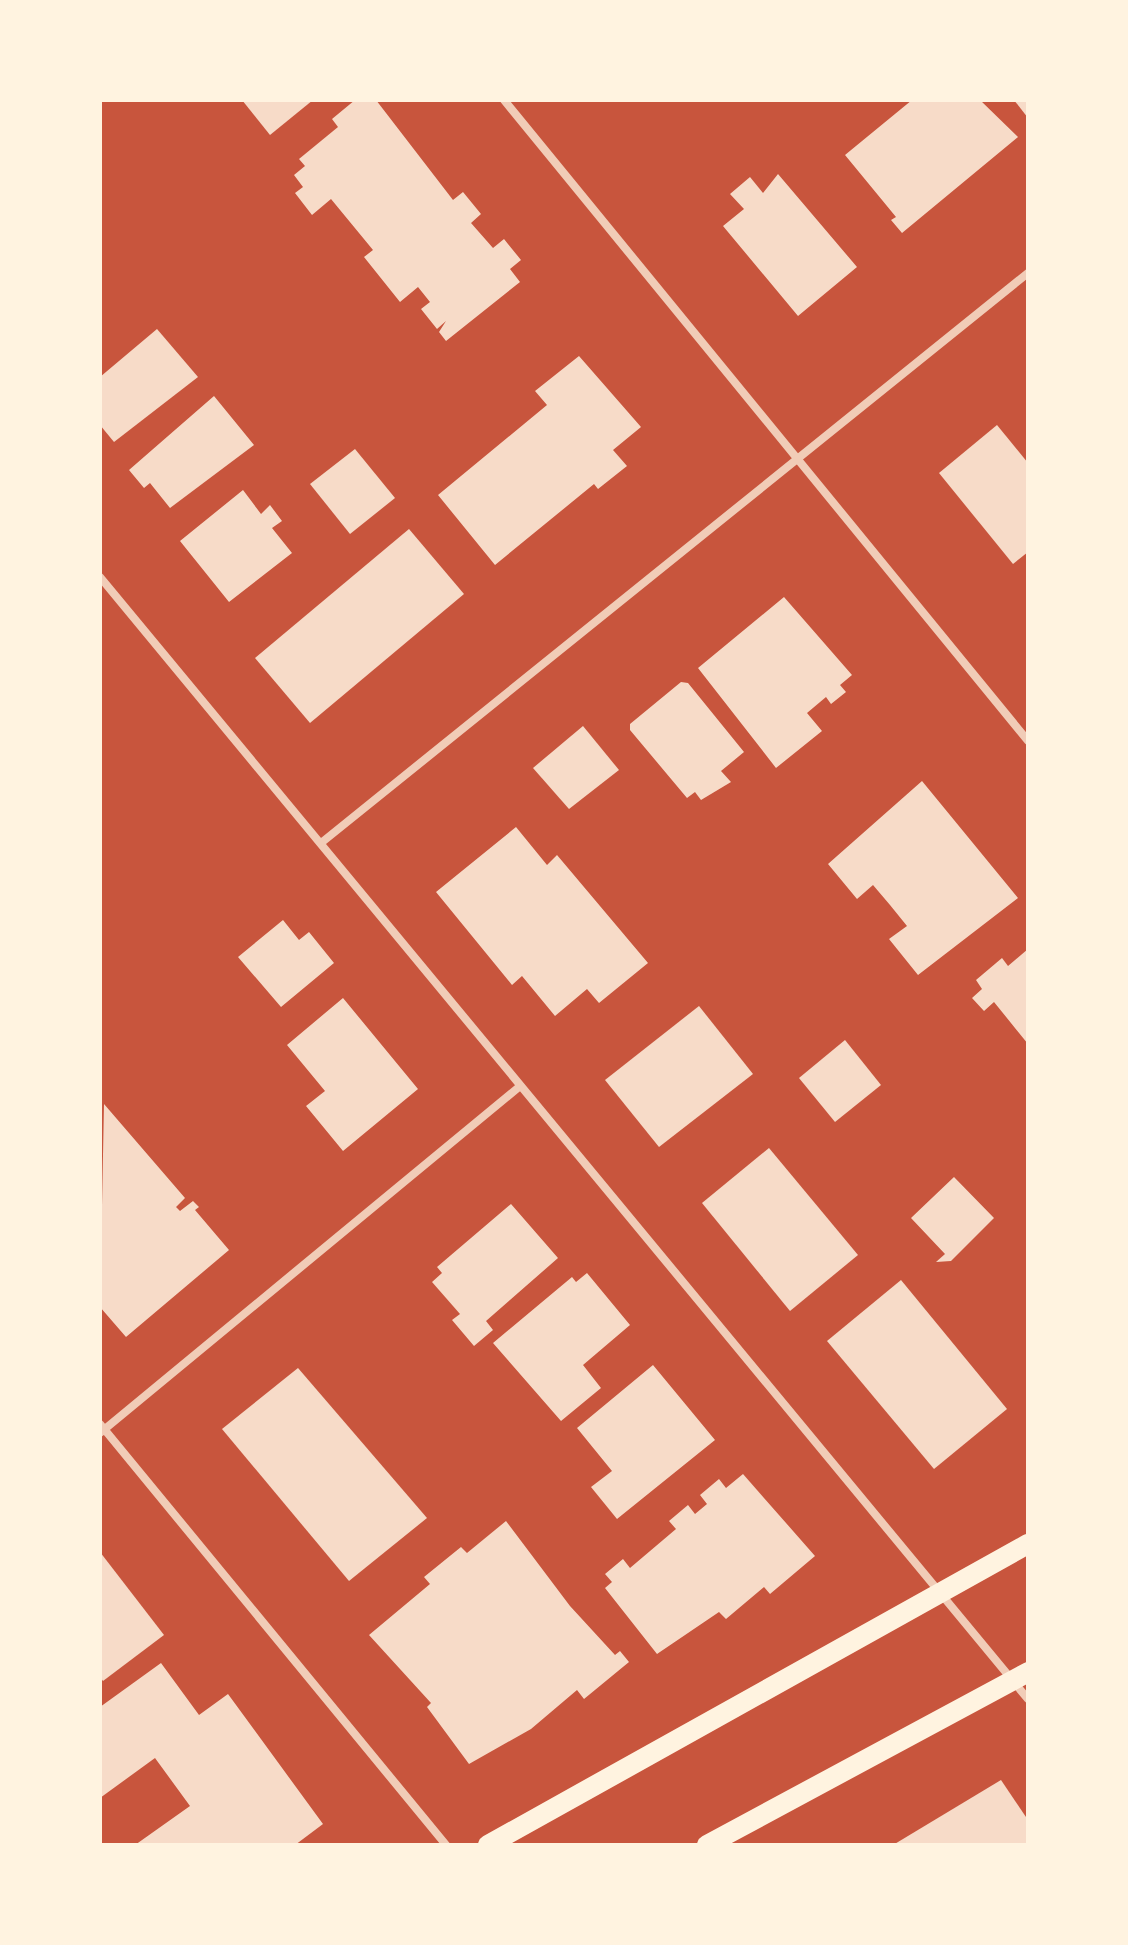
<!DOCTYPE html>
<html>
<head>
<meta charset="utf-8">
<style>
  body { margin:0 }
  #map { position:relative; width:1128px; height:1945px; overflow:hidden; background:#c8553d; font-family:"Roboto Condensed",sans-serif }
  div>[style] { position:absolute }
  .building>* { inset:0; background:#f7dbc8 }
  .minor>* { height:8px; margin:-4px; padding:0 4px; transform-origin:4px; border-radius:4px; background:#f1ccb7 }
  .primary>* { height:20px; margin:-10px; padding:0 10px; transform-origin:10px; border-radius:10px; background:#fff3e0 }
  span { translate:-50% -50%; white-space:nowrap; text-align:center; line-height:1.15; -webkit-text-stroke:7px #fff3e0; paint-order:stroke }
  .frame { position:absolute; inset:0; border:102px solid #fff3e0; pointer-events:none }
</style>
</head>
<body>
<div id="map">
  <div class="building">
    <div style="clip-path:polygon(242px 100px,313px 100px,270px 135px)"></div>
    <div style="clip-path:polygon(355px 100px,376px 100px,453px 200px,463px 192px,481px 214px,471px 223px,493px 248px,504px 239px,521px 260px,510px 269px,520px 282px,446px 341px,439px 332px,446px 321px,437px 329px,421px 309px,430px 302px,418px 287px,400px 302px,364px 257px,373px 250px,331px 199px,312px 215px,295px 193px,303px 187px,294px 175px,305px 166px,299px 159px,338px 127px,332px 119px)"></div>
    <div style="clip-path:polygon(912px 100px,980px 100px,1018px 137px,902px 233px,891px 220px,896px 217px,845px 155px)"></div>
    <div style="clip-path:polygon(1014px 100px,1028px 100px,1028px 118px)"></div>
    <div style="clip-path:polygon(778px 174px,857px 267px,798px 316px,723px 226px,744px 209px,730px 194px,750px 177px,763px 193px)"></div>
    <div style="clip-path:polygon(157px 329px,198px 377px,114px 442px,100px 425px,100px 377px)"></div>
    <div style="clip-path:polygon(579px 356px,641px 427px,613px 450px,627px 466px,598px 489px,594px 484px,495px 565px,438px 495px,547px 405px,535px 391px)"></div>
    <div style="clip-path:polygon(214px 396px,254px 445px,170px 508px,150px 483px,144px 488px,129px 470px)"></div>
    <div style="clip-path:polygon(997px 425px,1028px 463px,1028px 552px,1013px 564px,939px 473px)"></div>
    <div style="clip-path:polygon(355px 449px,395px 498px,350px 534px,310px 484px)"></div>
    <div style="clip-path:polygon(243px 490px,261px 514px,270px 505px,282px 521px,272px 528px,292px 553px,229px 602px,180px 541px)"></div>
    <div style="clip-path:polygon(409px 529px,464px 594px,310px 723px,255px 658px)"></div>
    <div style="clip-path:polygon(784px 597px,852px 675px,840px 685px,846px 692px,831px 704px,826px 697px,807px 713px,822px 731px,776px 768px,698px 668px)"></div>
    <div style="clip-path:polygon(681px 682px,688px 683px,744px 752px,721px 771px,731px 782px,701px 800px,695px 792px,687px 798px,630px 730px,630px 724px)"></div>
    <div style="clip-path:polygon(583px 726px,619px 770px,569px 809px,533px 768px)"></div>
    <div style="clip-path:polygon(922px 781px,1018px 898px,918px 975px,889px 939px,907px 926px,890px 905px,873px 885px,857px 899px,828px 864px)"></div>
    <div style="clip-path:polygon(516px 827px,547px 865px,557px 855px,648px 963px,599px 1003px,587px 989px,555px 1016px,522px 976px,512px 985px,436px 892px)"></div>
    <div style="clip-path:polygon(283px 920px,299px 940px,309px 932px,334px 963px,281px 1007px,238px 957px)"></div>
    <div style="clip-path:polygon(1028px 949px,1028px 1044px,994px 1002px,984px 1011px,972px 998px,982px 989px,976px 980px,1002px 958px,1008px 966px)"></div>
    <div style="clip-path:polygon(343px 998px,418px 1089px,343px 1151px,306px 1106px,325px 1091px,287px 1045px)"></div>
    <div style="clip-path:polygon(699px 1006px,753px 1074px,659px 1147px,605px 1080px)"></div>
    <div style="clip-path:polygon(845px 1040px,881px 1085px,835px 1122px,799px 1078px)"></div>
    <div style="clip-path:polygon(104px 1104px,185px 1198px,176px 1207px,180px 1211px,193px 1201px,199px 1207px,195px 1210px,229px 1250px,126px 1337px,100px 1307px)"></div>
    <div style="clip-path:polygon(769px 1148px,858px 1255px,790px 1311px,702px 1203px)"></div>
    <div style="clip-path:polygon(954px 1177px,994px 1218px,951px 1261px,936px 1262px,945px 1254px,911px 1218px)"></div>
    <div style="clip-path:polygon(511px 1204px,558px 1258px,486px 1321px,493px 1330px,474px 1346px,452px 1320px,460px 1314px,432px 1282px,442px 1273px,437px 1267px)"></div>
    <div style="clip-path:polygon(587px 1273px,630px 1325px,583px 1365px,601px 1388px,561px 1421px,493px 1343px,572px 1277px,576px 1282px)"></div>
    <div style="clip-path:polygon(901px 1280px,1007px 1409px,934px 1469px,827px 1341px)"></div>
    <div style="clip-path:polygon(653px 1365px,715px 1440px,617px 1519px,591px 1487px,612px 1471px,577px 1428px)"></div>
    <div style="clip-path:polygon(298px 1368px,427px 1518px,349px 1581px,222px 1429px)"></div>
    <div style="clip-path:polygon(743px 1474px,815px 1556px,770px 1594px,764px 1587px,726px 1619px,719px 1612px,657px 1654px,605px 1588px,612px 1582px,605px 1574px,623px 1559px,630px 1568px,676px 1529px,669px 1521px,688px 1505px,695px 1514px,707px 1504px,700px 1495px,719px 1479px,726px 1488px)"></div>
    <div style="clip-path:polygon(506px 1521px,570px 1606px,615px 1655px,620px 1651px,629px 1662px,584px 1699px,577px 1690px,531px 1729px,469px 1764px,427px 1707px,431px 1703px,369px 1635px,430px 1584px,424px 1577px,461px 1547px,467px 1553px)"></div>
    <div style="clip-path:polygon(100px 1552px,164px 1635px,103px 1681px,100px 1677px)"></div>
    <div style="clip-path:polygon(161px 1663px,199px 1715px,228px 1694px,323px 1824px,295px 1845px,135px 1845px,190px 1806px,155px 1758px,100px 1798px,100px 1707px)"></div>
    <div style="clip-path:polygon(1001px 1780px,1028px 1820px,1028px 1845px,893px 1845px)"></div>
  </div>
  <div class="minor">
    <div style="left:504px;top:100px;width:828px;rotate:50.73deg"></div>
    <div style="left:100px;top:577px;width:1456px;rotate:50.41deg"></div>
    <div style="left:321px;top:843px;width:908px;rotate:-38.88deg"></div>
    <div style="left:100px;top:1424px;width:545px;rotate:50.58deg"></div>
    <div style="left:100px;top:1433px;width:543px;rotate:-39.55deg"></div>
  </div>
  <div class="primary">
    <div style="left:488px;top:1845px;width:618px;rotate:-29.14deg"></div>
    <div style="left:707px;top:1845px;width:365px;rotate:-28.3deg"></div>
  </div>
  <div class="frame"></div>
</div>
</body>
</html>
